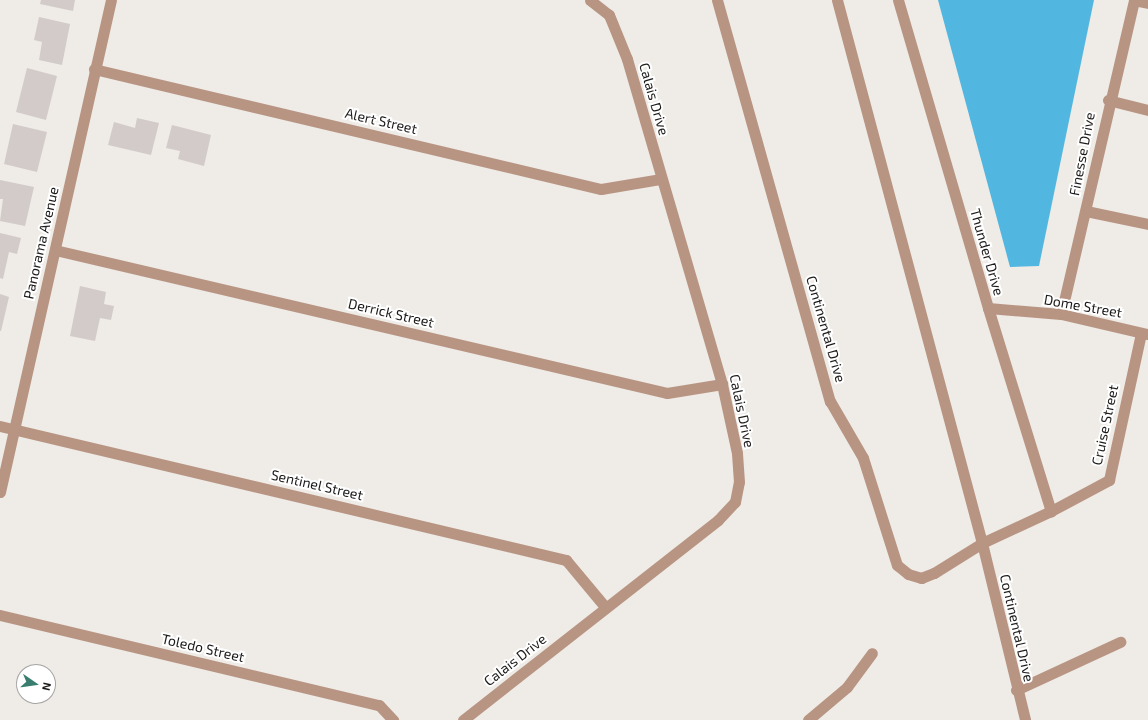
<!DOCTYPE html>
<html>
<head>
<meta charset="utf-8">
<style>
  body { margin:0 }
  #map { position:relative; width:1148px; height:720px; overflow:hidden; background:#efebe6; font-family:"Exo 2",sans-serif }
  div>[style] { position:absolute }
  .water>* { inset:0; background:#52b7e0 }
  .building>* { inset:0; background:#d2cbca }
  .minor>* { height:11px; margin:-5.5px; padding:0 5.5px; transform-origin:5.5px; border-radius:5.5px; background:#b89583 }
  span { translate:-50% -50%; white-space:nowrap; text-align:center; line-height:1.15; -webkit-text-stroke:4px #fff; paint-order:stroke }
  .street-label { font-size:14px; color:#1d1b1a }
  .north { position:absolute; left:16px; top:664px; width:40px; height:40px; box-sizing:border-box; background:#fff; border:1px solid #a5a4a3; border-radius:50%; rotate:103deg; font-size:11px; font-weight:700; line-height:16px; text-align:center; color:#1d1b1a }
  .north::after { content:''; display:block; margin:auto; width:14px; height:18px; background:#397d6f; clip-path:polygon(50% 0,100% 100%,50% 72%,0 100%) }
</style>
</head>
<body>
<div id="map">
  <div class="water">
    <div style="clip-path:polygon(938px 0,1094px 0,1039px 266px,1010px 267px)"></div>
  </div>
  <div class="building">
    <div style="clip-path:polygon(41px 0,75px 0,73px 11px,40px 4px)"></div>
    <div style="clip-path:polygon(39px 17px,70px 24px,62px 65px,39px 60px,42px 42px,34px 40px)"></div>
    <div style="clip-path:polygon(27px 68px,57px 76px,46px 120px,16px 112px)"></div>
    <div style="clip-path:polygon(137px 118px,159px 123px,151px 155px,108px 145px,114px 122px,135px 128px)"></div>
    <div style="clip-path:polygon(13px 124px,47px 132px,37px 172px,4px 164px)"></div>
    <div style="clip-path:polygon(172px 125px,211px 135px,204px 166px,178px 159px,180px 151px,166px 148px)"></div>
    <div style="clip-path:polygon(0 180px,34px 187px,25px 226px,0 221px,3px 199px,0 199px)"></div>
    <div style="clip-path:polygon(0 233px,21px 238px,17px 254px,9px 252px,3px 279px,0 278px)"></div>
    <div style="clip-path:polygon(80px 286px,106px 292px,104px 304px,114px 306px,111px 320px,100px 318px,95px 341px,70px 336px)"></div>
    <div style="clip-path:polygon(0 294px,9px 297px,1px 331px,0 331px)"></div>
  </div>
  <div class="minor">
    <div style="left:717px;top:0;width:417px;rotate:74.3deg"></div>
    <div style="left:830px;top:401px;width:66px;rotate:59.9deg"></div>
    <div style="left:863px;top:458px;width:112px;rotate:72.4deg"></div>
    <div style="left:897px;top:565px;width:14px;rotate:39deg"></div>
    <div style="left:908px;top:574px;width:14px;rotate:17deg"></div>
    <div style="left:921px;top:578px;width:14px;rotate:-21deg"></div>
    <div style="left:934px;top:573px;width:57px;rotate:-32deg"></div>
    <div style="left:982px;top:543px;width:76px;rotate:-24.9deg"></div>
    <div style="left:1051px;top:511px;width:66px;rotate:-28.1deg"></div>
    <div style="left:1109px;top:480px;width:150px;rotate:-77.7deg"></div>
    <div style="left:837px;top:0;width:562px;rotate:75.05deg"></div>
    <div style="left:982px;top:543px;width:182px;rotate:76.3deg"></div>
    <div style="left:898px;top:0;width:321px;rotate:73.7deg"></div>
    <div style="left:988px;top:308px;width:213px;rotate:72.8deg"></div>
    <div style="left:1134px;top:0;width:14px;rotate:12deg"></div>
    <div style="left:94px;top:69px;width:521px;rotate:13.32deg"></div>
    <div style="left:601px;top:189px;width:61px;rotate:-9.5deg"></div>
    <div style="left:1108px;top:100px;width:41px;rotate:14deg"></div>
    <div style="left:1086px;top:211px;width:63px;rotate:11.8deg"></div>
    <div style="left:55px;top:250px;width:628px;rotate:13.15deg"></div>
    <div style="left:667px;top:393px;width:56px;rotate:-9.3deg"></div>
    <div style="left:988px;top:308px;width:73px;rotate:4.7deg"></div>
    <div style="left:1061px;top:314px;width:88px;rotate:13.1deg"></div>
    <div style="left:1061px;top:314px;width:322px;rotate:-76.9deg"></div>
    <div style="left:0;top:426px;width:582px;rotate:13.32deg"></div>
    <div style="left:566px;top:560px;width:62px;rotate:50.2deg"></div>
    <div style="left:0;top:492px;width:504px;rotate:-77.29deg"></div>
    <div style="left:0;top:615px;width:390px;rotate:13.4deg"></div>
    <div style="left:379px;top:705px;width:21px;rotate:47deg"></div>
    <div style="left:1016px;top:690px;width:115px;rotate:-24.8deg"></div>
    <div style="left:463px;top:720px;width:324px;rotate:-38.1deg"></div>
    <div style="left:718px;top:520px;width:25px;rotate:-47deg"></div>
    <div style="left:735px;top:502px;width:20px;rotate:-79deg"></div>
    <div style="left:739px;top:482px;width:29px;rotate:-94deg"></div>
    <div style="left:737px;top:453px;width:71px;rotate:-102.3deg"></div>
    <div style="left:722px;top:384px;width:339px;rotate:-106.3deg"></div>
    <div style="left:627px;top:59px;width:48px;rotate:-112.2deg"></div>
    <div style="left:609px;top:15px;width:24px;rotate:-142deg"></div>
    <div style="left:808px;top:720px;width:51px;rotate:-40.2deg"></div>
    <div style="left:847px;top:687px;width:42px;rotate:-53.7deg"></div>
  </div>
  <div class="street-label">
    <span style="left:654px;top:99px;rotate:74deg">Calais Drive</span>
    <span style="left:381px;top:121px;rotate:13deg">Alert Street</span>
    <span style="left:1082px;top:154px;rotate:-79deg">Finesse Drive</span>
    <span style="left:41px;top:243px;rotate:-77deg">Panorama Avenue</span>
    <span style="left:987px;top:252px;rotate:74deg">Thunder Drive</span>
    <span style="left:1083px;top:306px;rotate:10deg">Dome Street</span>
    <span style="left:391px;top:313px;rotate:13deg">Derrick Street</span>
    <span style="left:826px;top:329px;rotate:74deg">Continental Drive</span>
    <span style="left:742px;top:411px;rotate:78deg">Calais Drive</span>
    <span style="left:1105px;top:425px;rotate:-78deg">Cruise Street</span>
    <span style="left:317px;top:485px;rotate:13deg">Sentinel Street</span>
    <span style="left:1017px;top:628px;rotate:77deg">Continental Drive</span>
    <span style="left:203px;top:648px;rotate:13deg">Toledo Street</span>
    <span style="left:515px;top:660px;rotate:-38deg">Calais Drive</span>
  </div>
  <div class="north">N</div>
</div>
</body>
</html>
